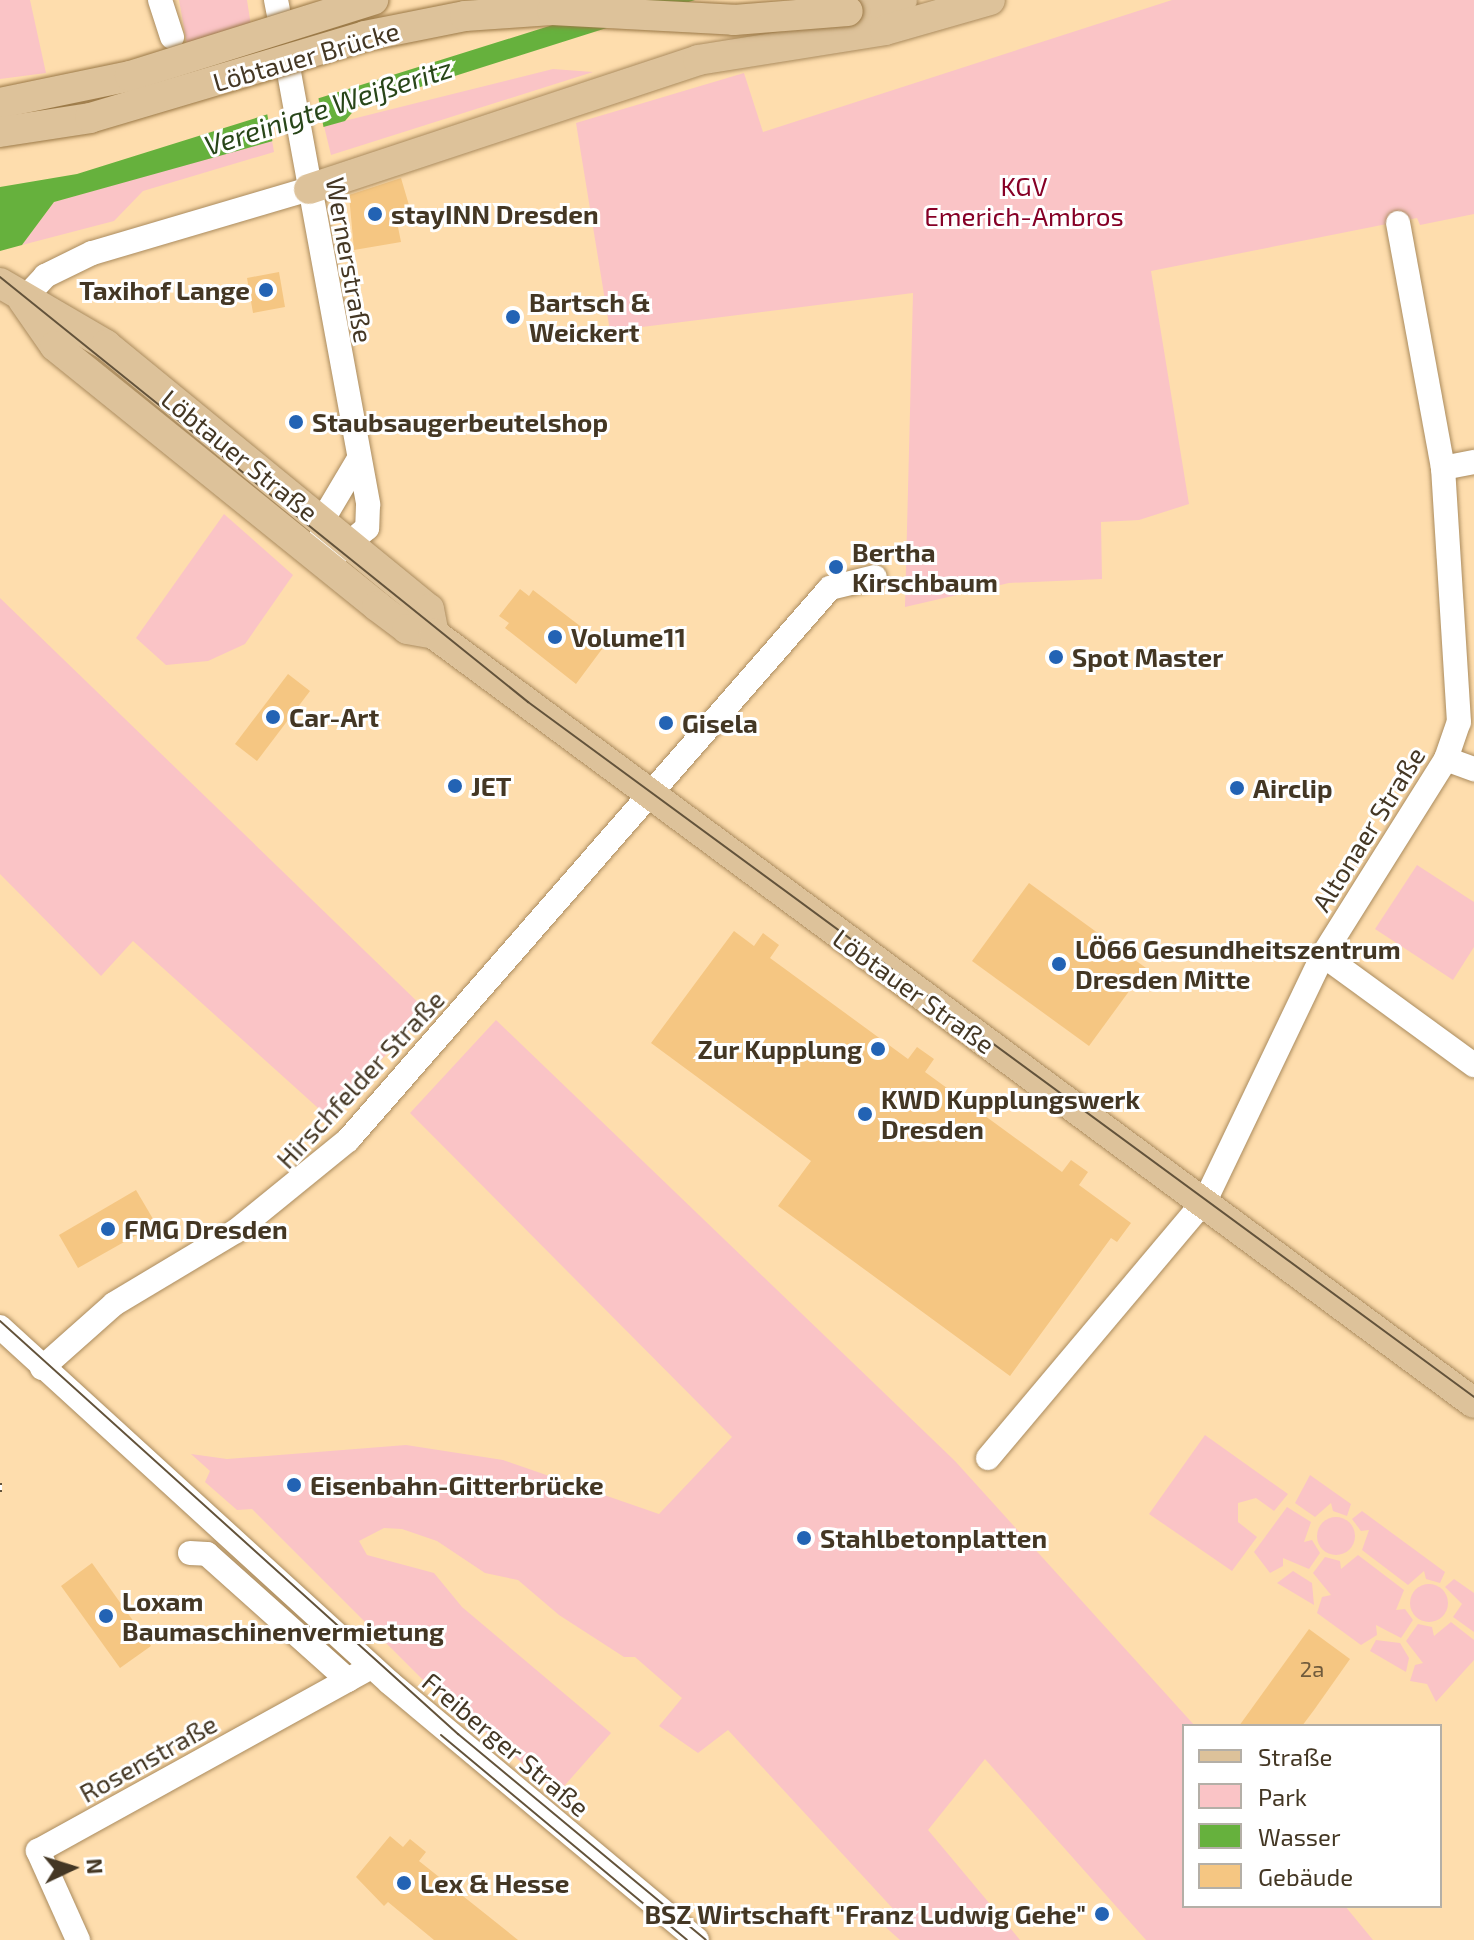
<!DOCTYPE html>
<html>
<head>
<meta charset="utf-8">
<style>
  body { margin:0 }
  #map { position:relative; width:1474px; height:1940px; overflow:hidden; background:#feddad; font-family:"Exo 2",sans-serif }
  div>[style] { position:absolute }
  .green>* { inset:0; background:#fac4c6 }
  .round { border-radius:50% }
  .water>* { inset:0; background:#66b13d }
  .pier>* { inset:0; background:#feddad }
  .building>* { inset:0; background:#f5c682 }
  .roads { filter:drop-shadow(0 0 2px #aa8b5e) drop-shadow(0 0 2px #aa8b5e) }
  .minor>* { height:24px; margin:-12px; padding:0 12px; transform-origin:12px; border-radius:12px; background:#fff }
  .major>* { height:30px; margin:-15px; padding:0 15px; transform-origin:15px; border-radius:15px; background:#ddc29a }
  .tram>* { height:2px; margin:-1px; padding:0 1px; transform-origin:1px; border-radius:1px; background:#63533b }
  .rail>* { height:9px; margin-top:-4.5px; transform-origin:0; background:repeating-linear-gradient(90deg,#fff 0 18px,#63533b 0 36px); box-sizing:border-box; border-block:2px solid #63533b }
  .bridges { filter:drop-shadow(0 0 2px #997745) drop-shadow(0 0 2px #997745) }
  .major-bridge>* { height:30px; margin:-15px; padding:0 15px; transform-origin:15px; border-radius:15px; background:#ddc29a }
  .dots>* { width:22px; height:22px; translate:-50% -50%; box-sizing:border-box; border:4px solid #fff; border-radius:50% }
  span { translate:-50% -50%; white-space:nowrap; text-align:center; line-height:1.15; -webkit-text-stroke:6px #fff; paint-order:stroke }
  .number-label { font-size:22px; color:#705b3c }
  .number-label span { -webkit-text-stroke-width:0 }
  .street-label { font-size:26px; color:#443724 }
  .park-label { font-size:26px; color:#860026 }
  .poi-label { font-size:26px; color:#443724; font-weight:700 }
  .left { translate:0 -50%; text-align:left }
  .right { translate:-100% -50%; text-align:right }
  .water-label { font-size:28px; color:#284619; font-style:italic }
  .legend { position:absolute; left:1182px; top:1724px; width:260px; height:184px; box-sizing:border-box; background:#fff; border:2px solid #b4afa7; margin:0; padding:10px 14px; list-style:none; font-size:24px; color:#443724 }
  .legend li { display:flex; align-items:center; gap:16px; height:40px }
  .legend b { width:40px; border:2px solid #b4afa7 }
  .north { position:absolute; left:32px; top:1828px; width:80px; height:80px; -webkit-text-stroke:6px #fff; paint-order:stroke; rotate:86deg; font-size:22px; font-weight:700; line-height:32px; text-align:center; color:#443724 }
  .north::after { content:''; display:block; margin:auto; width:28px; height:36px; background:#443724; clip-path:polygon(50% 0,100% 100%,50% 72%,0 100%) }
</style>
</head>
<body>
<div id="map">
  <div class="green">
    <div style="clip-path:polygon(0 0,30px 0,46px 73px,0 79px)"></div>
    <div style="clip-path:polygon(179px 0,247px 0,251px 26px,187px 45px)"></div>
    <div style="clip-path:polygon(1172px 0,1474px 0,1474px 214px,1420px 225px,1417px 218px,1151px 271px,1189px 504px,1139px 520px,1101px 522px,1102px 579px,1009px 583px,905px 607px,913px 293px,610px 331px,576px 123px,744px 73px,763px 132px)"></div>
    <div style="clip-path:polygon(553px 69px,593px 72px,331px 155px,324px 126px)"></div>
    <div style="clip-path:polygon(272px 140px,274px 152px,143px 191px,114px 221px,22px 245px,54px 202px)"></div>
    <div style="clip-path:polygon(224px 514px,293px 575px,245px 644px,208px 661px,166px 665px,136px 638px)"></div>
    <div style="clip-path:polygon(0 598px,427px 1011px,328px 1117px,133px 941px,101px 976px,0 874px)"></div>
    <div style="clip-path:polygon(1417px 865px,1474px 902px,1474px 947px,1453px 980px,1375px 929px)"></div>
    <div style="clip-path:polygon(496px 1020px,955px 1461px,1195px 1726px,1184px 1726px,1184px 1906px,1345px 1906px,1373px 1940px,1146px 1940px,985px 1759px,928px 1830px,1020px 1940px,900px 1940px,882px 1924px,896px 1912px,728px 1730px,698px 1753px,659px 1726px,682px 1698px,635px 1657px,624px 1657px,559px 1615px,518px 1580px,485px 1573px,437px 1541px,402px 1529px,384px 1528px,359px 1541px,367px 1555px,434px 1573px,462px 1607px,611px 1733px,558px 1793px,421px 1678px,252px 1509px,237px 1510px,205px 1482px,210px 1471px,191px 1454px,227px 1459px,406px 1445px,503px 1460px,659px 1514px,732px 1437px,410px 1113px)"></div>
    <div style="clip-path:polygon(1205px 1435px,1288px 1494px,1274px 1511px,1256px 1498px,1238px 1503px,1238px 1522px,1257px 1537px,1232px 1571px,1149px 1514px)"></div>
    <div style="clip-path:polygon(1310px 1475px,1351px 1504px,1347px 1516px,1333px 1511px,1331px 1503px,1315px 1517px,1295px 1503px)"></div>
    <div style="clip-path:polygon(1287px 1507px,1311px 1522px,1304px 1542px,1312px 1540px,1320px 1553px,1309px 1569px,1283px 1558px,1283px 1566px,1270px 1573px,1254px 1552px)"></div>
    <div style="clip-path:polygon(1362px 1511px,1445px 1572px,1440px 1583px,1426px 1579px,1424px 1571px,1408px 1585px,1362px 1550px,1369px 1530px,1361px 1531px,1352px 1519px)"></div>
    <div class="round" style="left:1317px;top:1517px;width:38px;height:38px"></div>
    <div style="clip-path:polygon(1358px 1555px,1404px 1590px,1396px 1610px,1405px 1609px,1413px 1620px,1401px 1638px,1376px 1625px,1377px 1635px,1361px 1645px,1317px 1613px,1322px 1597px,1331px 1595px,1313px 1573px,1325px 1557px,1340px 1561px,1341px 1569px)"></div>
    <div style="clip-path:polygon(1293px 1571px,1312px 1583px,1314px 1605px,1277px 1583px)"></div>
    <div style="clip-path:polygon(1454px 1579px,1474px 1593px,1474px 1632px,1453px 1617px,1462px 1604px,1445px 1587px)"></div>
    <div class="round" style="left:1410px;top:1584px;width:38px;height:38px"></div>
    <div style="clip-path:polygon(1451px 1622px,1474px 1640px,1474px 1660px,1436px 1702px,1427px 1684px,1410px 1681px,1415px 1665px,1423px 1663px,1406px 1641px,1418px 1624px,1432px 1627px,1434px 1636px)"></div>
    <div style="clip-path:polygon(1376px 1640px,1400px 1643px,1409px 1658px,1406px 1672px,1370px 1651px)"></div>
  </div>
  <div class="water">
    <div style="clip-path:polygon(632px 0,695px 0,357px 107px,345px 121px,54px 202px,22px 245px,0 251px,0 187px,77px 174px)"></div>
  </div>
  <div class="pier">
    <div style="clip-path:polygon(317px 90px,324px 130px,273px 144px,266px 108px)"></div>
  </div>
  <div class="building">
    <div style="clip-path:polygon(401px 178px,411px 212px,396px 217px,401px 242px,354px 250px,349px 195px)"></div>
    <div style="clip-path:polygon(279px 272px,285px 307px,253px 313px,247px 278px)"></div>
    <div style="clip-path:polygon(520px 589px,529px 596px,533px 590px,605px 645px,576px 684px,505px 628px,509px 623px,499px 616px)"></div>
    <div style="clip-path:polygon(288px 674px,310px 691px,257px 761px,235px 744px)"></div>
    <div style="clip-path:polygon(1029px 883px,1146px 968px,1089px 1046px,972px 961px)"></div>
    <div style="clip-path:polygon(734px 931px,754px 946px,763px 933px,779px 945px,770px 958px,908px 1059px,917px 1047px,934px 1059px,925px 1072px,1062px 1172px,1071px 1160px,1088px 1172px,1079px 1185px,1131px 1223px,1117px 1242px,1111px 1238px,1010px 1376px,778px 1206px,811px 1161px,651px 1043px)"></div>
    <div style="clip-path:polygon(136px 1190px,156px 1224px,78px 1268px,59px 1235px)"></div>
    <div style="clip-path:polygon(92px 1563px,151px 1646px,120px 1668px,61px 1586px)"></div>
    <div style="clip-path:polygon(1309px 1629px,1350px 1659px,1314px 1710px,1302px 1726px,1239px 1726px)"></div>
    <div style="clip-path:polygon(390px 1836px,403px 1847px,410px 1839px,426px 1852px,419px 1861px,518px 1940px,434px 1940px,388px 1902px,384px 1906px,356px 1877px)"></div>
  </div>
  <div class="roads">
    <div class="minor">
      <div style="left:160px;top:0;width:39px;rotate:72deg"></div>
      <div style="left:276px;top:0;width:15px;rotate:79deg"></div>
      <div style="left:288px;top:67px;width:445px;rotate:79.6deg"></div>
      <div style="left:368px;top:505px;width:23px;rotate:92deg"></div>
      <div style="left:367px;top:528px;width:40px;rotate:140deg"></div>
      <div style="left:23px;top:300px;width:33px;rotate:-47deg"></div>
      <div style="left:45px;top:276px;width:52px;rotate:-26.1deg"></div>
      <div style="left:92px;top:253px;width:226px;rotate:-16.4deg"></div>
      <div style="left:1443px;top:468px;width:32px;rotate:-11deg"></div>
      <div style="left:322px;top:537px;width:16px;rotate:-90deg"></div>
      <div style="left:322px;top:521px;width:69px;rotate:-59.3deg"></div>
      <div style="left:1446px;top:759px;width:30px;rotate:20deg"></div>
      <div style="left:1323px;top:955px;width:187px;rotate:36.1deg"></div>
      <div style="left:0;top:1327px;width:528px;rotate:42.39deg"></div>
      <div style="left:390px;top:1683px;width:400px;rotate:39.9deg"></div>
      <div style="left:42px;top:1368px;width:96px;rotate:-41.6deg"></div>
      <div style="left:114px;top:1304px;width:142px;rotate:-30.9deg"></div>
      <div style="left:236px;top:1231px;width:144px;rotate:-39.1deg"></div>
      <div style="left:348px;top:1140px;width:733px;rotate:-48.87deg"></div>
      <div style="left:830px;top:588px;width:46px;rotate:-13.7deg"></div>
      <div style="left:988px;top:1458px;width:339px;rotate:-49.9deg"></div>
      <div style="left:1206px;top:1199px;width:271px;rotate:-64.4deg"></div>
      <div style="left:1323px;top:955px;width:231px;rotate:-57.9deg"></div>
      <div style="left:1446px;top:759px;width:39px;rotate:-71deg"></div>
      <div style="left:1459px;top:722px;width:255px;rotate:-93.6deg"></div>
      <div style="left:1443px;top:468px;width:249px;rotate:-100.4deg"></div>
      <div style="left:190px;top:1553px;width:17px;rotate:3deg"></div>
      <div style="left:207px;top:1554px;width:189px;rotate:41.8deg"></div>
      <div style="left:78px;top:1940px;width:98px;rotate:-114.2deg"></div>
      <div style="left:38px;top:1851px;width:381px;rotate:-28.9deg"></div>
    </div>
    <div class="major">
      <div style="left:848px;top:11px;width:55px;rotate:-11.5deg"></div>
      <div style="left:309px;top:189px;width:410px;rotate:-18.3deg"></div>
      <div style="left:698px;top:60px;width:189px;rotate:-9.1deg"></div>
      <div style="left:885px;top:30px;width:109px;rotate:-15.9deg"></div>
      <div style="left:0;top:283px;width:123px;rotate:30.3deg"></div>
      <div style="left:106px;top:345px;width:417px;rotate:39.3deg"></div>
      <div style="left:429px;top:609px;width:25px;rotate:79deg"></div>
      <div style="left:23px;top:300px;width:56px;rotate:55.2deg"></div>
      <div style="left:55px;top:346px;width:414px;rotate:38.9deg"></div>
      <div style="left:377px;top:606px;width:38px;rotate:37deg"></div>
      <div style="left:407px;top:629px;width:27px;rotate:10deg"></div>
      <div style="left:434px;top:634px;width:1293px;rotate:36.48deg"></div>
    </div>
  </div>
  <div class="tram">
    <div style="left:0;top:277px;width:678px;rotate:38.83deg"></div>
    <div style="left:528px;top:702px;width:1174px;rotate:36.3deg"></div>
    <div style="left:0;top:1321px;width:617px;rotate:42.04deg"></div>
    <div style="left:458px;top:1734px;width:322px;rotate:39.7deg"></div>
    <div style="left:441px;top:1735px;width:320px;rotate:39.8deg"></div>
  </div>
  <div class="rail">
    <div style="left:0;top:1487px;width:2px"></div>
  </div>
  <div class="bridges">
    <div class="major-bridge">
      <div style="left:0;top:103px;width:133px;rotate:-11.7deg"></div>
      <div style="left:130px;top:76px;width:255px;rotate:-17.4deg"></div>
      <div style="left:0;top:132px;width:91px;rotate:-8.8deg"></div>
      <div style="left:90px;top:118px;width:287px;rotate:-16.6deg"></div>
      <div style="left:365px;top:36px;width:102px;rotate:-11.3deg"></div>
      <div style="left:465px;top:16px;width:87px;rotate:-3.9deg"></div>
      <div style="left:552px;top:10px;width:182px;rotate:3.1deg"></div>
      <div style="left:734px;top:20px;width:114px;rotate:-4.5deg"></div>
    </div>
  </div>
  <div class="dots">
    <div style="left:375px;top:214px;background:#2363b4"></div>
    <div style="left:266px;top:290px;background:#2363b4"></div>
    <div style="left:513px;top:317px;background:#2363b4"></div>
    <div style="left:296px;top:422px;background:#2363b4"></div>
    <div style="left:836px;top:567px;background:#2363b4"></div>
    <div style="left:555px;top:637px;background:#2363b4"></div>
    <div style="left:1056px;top:657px;background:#2363b4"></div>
    <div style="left:273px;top:717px;background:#2363b4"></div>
    <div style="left:666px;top:723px;background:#2363b4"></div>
    <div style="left:455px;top:786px;background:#2363b4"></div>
    <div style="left:1237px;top:788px;background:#2363b4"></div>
    <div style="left:1059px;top:964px;background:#2363b4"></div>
    <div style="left:878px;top:1049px;background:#2363b4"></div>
    <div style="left:865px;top:1114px;background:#2363b4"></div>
    <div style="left:108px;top:1229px;background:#2363b4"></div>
    <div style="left:294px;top:1485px;background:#2363b4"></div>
    <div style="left:804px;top:1538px;background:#2363b4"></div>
    <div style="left:106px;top:1616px;background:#2363b4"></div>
    <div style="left:404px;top:1883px;background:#2363b4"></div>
    <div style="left:1102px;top:1914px;background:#2363b4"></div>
  </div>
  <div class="number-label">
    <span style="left:1312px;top:1669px">2a</span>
  </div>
  <div class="street-label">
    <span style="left:306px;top:56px;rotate:-16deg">Löbtauer Brücke</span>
    <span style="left:350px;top:260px;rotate:80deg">Wernerstraße</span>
    <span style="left:240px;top:455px;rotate:39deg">Löbtauer Straße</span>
    <span style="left:1368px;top:829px;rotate:-58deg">Altonaer Straße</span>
    <span style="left:914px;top:991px;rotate:36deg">Löbtauer Straße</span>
    <span style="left:360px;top:1079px;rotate:-47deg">Hirschfelder Straße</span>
    <span style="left:506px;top:1744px;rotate:40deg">Freiberger Straße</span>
    <span style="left:148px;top:1758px;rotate:-29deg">Rosenstraße</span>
  </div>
  <div class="park-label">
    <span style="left:1024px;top:201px">KGV<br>Emerich-Ambros</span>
  </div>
  <div class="poi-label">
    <span class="left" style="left:391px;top:214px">stayINN Dresden</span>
    <span class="right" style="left:250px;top:290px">Taxihof Lange</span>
    <span class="left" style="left:529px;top:317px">Bartsch &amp;<br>Weickert</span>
    <span class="left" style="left:312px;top:422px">Staubsaugerbeutelshop</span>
    <span class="left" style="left:852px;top:567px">Bertha<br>Kirschbaum</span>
    <span class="left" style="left:571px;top:637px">Volume11</span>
    <span class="left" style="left:1072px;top:657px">Spot Master</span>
    <span class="left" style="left:289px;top:717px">Car-Art</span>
    <span class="left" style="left:682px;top:723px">Gisela</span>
    <span class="left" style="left:471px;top:786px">JET</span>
    <span class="left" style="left:1253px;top:788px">Airclip</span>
    <span class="left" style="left:1075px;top:964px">LÖ66 Gesundheitszentrum<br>Dresden Mitte</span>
    <span class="right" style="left:862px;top:1049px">Zur Kupplung</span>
    <span class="left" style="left:881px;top:1114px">KWD Kupplungswerk<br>Dresden</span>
    <span class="left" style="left:124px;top:1229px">FMG Dresden</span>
    <span class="left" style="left:310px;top:1485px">Eisenbahn-Gitterbrücke</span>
    <span class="left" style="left:820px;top:1538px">Stahlbetonplatten</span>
    <span class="left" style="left:122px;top:1616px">Loxam<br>Baumaschinenvermietung</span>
    <span class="left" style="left:420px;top:1883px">Lex &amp; Hesse</span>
    <span class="right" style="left:1086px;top:1914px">BSZ Wirtschaft "Franz Ludwig Gehe"</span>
  </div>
  <div class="water-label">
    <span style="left:328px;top:106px;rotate:-18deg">Vereinigte Weißeritz</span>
  </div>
  <ul class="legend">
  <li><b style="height:10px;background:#ddc29a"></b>Straße</li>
  <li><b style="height:22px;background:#fac4c6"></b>Park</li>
  <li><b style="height:22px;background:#66b13d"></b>Wasser</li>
  <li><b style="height:22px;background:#f5c682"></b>Gebäude</li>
  </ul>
  <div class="north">N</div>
</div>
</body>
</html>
